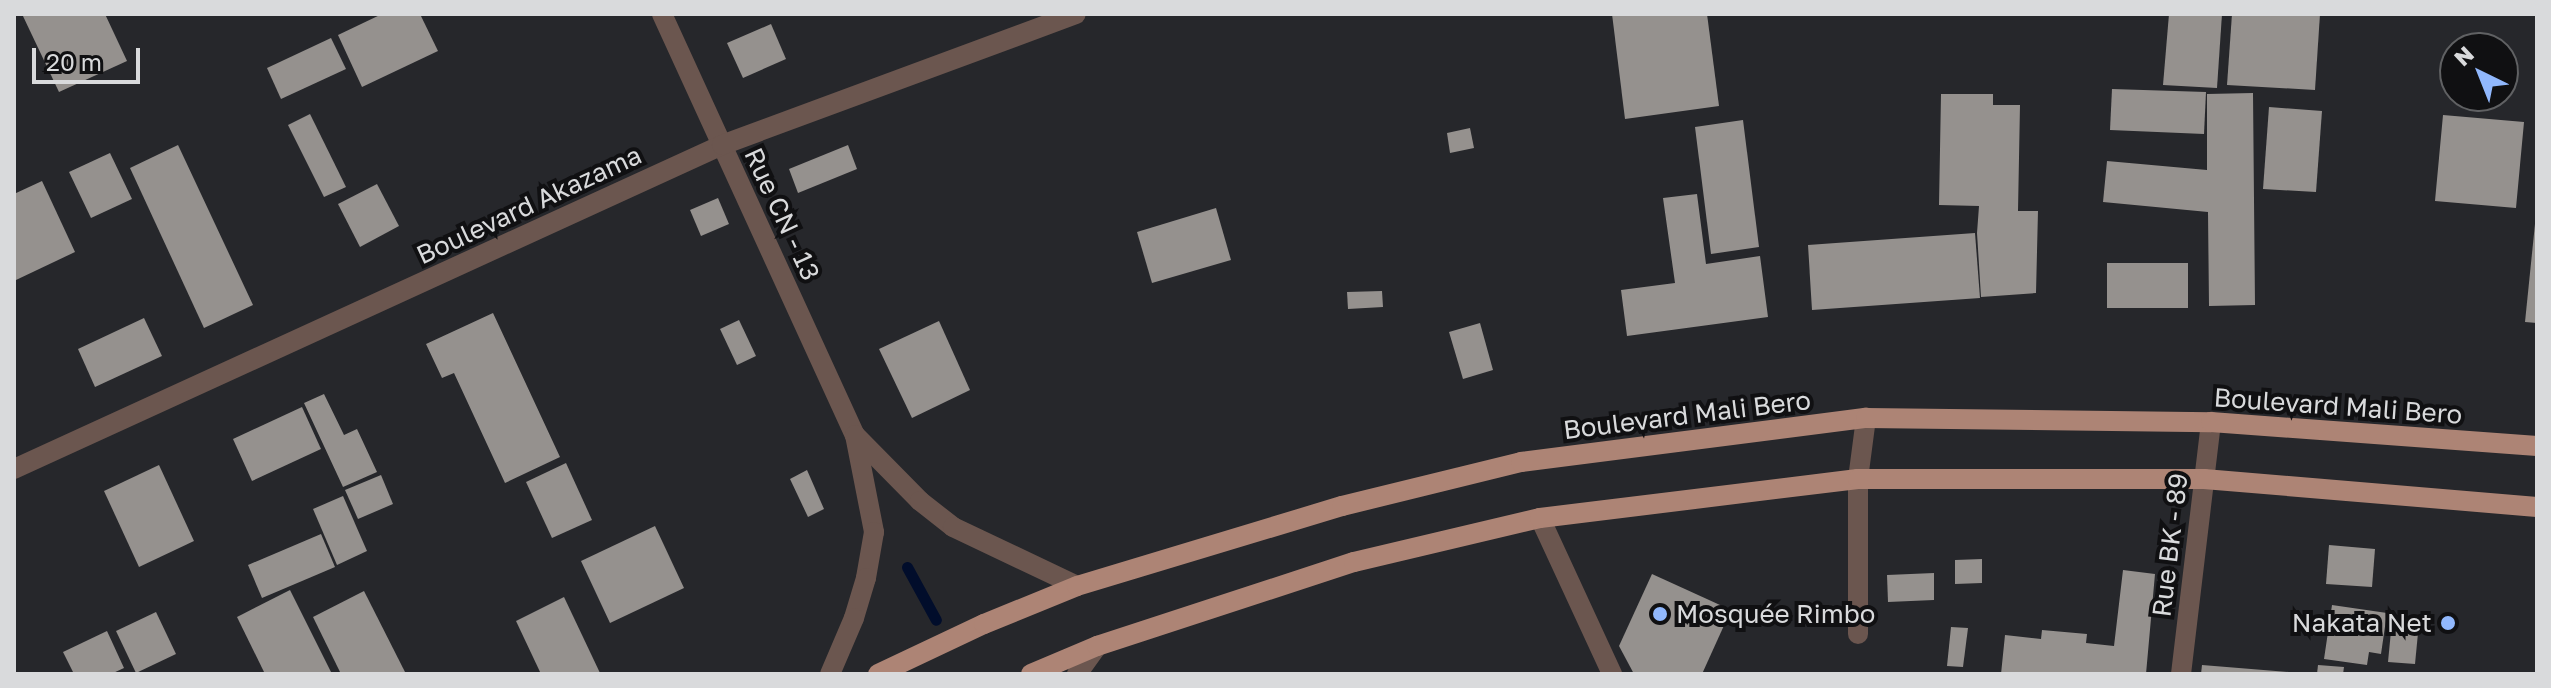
<!DOCTYPE html>
<html>
<head>
<meta charset="utf-8">
<style>
  body { margin:0 }
  #map { position:relative; width:2551px; height:688px; overflow:hidden; background:#26272b; font-family:"Golos Text",sans-serif }
  div>[style] { position:absolute }
  .stream>* { height:11px; margin:-5.5px; padding:0 5.5px; transform-origin:5.5px; border-radius:5.5px; background:#010d2b }
  .building>* { inset:0; background:#95918e }
  .minor>* { height:20px; margin:-10px; padding:0 10px; transform-origin:10px; border-radius:10px; background:#6b564f }
  .major>* { height:20px; margin:-10px; padding:0 10px; transform-origin:10px; border-radius:10px; background:#ad8475 }
  .dots>* { width:22px; height:22px; translate:-50% -50%; box-sizing:border-box; border:4px solid #101012; border-radius:50% }
  span { translate:-50% -50%; white-space:nowrap; text-align:center; line-height:1.15; -webkit-text-stroke:8px #101012; paint-order:stroke }
  .street-label { font-size:26px; color:#d9dadc }
  .poi-label { font-size:26px; color:#d9dadc }
  .left { translate:0 -50%; text-align:left }
  .right { translate:-100% -50%; text-align:right }
  .frame { position:absolute; inset:0; border:16px solid #d9dadc; pointer-events:none }
  .north { position:absolute; left:2439px; top:32px; width:80px; height:80px; box-sizing:border-box; background:#101012; border:2px solid #606163; border-radius:50%; rotate:317deg; font-size:22px; font-weight:700; line-height:32px; text-align:center; color:#d9dadc }
  .north::after { content:''; display:block; margin:auto; width:28px; height:36px; background:#91b8fd; clip-path:polygon(50% 0,100% 100%,50% 72%,0 100%) }
  .scale { position:absolute; left:32px; top:48px; width:108px; height:36px; box-sizing:border-box; border:4px solid #d9dadc; border-top:0; padding-left:10px; font-size:24px; line-height:28px; white-space:nowrap; color:#d9dadc; -webkit-text-stroke:6px #101012; paint-order:stroke }
</style>
</head>
<body>
<div id="map">
  <div class="stream">
    <div style="left:907px;top:567px;width:60px;rotate:61.3deg"></div>
  </div>
  <div class="building">
    <div style="clip-path:polygon(22px 14px,105px 14px,127px 61px,59px 92px)"></div>
    <div style="clip-path:polygon(382px 14px,420px 14px,438px 51px,362px 87px,338px 35px)"></div>
    <div style="clip-path:polygon(1612px 14px,1707px 14px,1719px 106px,1625px 119px)"></div>
    <div style="clip-path:polygon(2169px 14px,2222px 14px,2217px 88px,2163px 85px)"></div>
    <div style="clip-path:polygon(2232px 14px,2320px 14px,2315px 90px,2227px 85px)"></div>
    <div style="clip-path:polygon(771px 24px,786px 59px,743px 78px,727px 43px)"></div>
    <div style="clip-path:polygon(331px 38px,346px 69px,281px 99px,267px 68px)"></div>
    <div style="clip-path:polygon(2112px 89px,2206px 92px,2204px 134px,2110px 130px)"></div>
    <div style="clip-path:polygon(2253px 93px,2255px 305px,2209px 306px,2208px 212px,2103px 202px,2107px 161px,2207px 170px,2207px 94px)"></div>
    <div style="clip-path:polygon(1941px 94px,1993px 94px,1993px 105px,2020px 105px,2018px 211px,2038px 211px,2036px 293px,1981px 297px,1977px 233px,1979px 206px,1939px 205px)"></div>
    <div style="clip-path:polygon(2269px 107px,2322px 111px,2316px 192px,2263px 189px)"></div>
    <div style="clip-path:polygon(310px 114px,346px 187px,324px 197px,288px 125px)"></div>
    <div style="clip-path:polygon(2443px 115px,2524px 122px,2516px 208px,2435px 201px)"></div>
    <div style="clip-path:polygon(1743px 120px,1759px 247px,1711px 254px,1695px 127px)"></div>
    <div style="clip-path:polygon(1470px 128px,1474px 148px,1450px 153px,1447px 133px)"></div>
    <div style="clip-path:polygon(178px 145px,253px 305px,204px 328px,130px 168px)"></div>
    <div style="clip-path:polygon(848px 145px,857px 169px,798px 193px,789px 169px)"></div>
    <div style="clip-path:polygon(110px 153px,132px 199px,91px 218px,69px 172px)"></div>
    <div style="clip-path:polygon(42px 181px,75px 252px,16px 280px,14px 194px)"></div>
    <div style="clip-path:polygon(377px 184px,399px 226px,360px 247px,338px 204px)"></div>
    <div style="clip-path:polygon(1697px 194px,1706px 264px,1760px 256px,1768px 317px,1627px 336px,1621px 290px,1675px 283px,1663px 198px)"></div>
    <div style="clip-path:polygon(718px 198px,729px 224px,701px 236px,690px 210px)"></div>
    <div style="clip-path:polygon(1216px 208px,1231px 260px,1152px 283px,1137px 232px)"></div>
    <div style="clip-path:polygon(2535px 224px,2537px 224px,2537px 323px,2525px 322px)"></div>
    <div style="clip-path:polygon(1975px 233px,1980px 298px,1812px 310px,1808px 245px)"></div>
    <div style="clip-path:polygon(2107px 263px,2188px 263px,2188px 308px,2107px 308px)"></div>
    <div style="clip-path:polygon(1382px 291px,1383px 307px,1348px 309px,1347px 292px)"></div>
    <div style="clip-path:polygon(493px 313px,560px 457px,505px 483px,454px 373px,442px 378px,426px 344px)"></div>
    <div style="clip-path:polygon(144px 318px,162px 356px,95px 387px,78px 349px)"></div>
    <div style="clip-path:polygon(739px 320px,756px 356px,737px 365px,720px 329px)"></div>
    <div style="clip-path:polygon(939px 321px,970px 390px,912px 418px,879px 349px)"></div>
    <div style="clip-path:polygon(1480px 323px,1493px 370px,1463px 379px,1449px 332px)"></div>
    <div style="clip-path:polygon(324px 394px,344px 435px,357px 429px,377px 472px,343px 487px,304px 403px)"></div>
    <div style="clip-path:polygon(302px 407px,321px 449px,252px 481px,233px 439px)"></div>
    <div style="clip-path:polygon(566px 463px,592px 520px,552px 538px,526px 482px)"></div>
    <div style="clip-path:polygon(159px 465px,194px 541px,139px 567px,104px 491px)"></div>
    <div style="clip-path:polygon(807px 470px,824px 509px,808px 517px,790px 479px)"></div>
    <div style="clip-path:polygon(381px 475px,393px 504px,358px 519px,345px 490px)"></div>
    <div style="clip-path:polygon(343px 496px,367px 551px,337px 565px,313px 509px)"></div>
    <div style="clip-path:polygon(655px 526px,684px 588px,610px 623px,581px 561px)"></div>
    <div style="clip-path:polygon(321px 534px,335px 567px,262px 598px,248px 565px)"></div>
    <div style="clip-path:polygon(2329px 545px,2375px 549px,2372px 587px,2326px 584px)"></div>
    <div style="clip-path:polygon(1982px 559px,1982px 583px,1955px 584px,1955px 560px)"></div>
    <div style="clip-path:polygon(2123px 570px,2155px 574px,2146px 674px,2001px 674px,2005px 635px,2041px 639px,2042px 630px,2087px 634px,2086px 643px,2114px 646px)"></div>
    <div style="clip-path:polygon(1934px 573px,1934px 600px,1888px 602px,1887px 575px)"></div>
    <div style="clip-path:polygon(1652px 574px,1731px 610px,1702px 674px,1634px 674px,1619px 646px)"></div>
    <div style="clip-path:polygon(290px 590px,332px 674px,265px 674px,237px 617px)"></div>
    <div style="clip-path:polygon(364px 591px,406px 674px,341px 674px,313px 617px)"></div>
    <div style="clip-path:polygon(564px 597px,600px 673px,597px 674px,541px 674px,516px 621px)"></div>
    <div style="clip-path:polygon(2332px 605px,2387px 613px,2381px 654px,2369px 652px,2367px 665px,2324px 659px)"></div>
    <div style="clip-path:polygon(156px 612px,176px 654px,136px 673px,116px 631px)"></div>
    <div style="clip-path:polygon(1951px 627px,1968px 628px,1963px 667px,1947px 666px)"></div>
    <div style="clip-path:polygon(107px 631px,124px 668px,111px 674px,74px 674px,63px 652px)"></div>
    <div style="clip-path:polygon(2391px 631px,2418px 633px,2415px 664px,2388px 662px)"></div>
    <div style="clip-path:polygon(2202px 665px,2289px 672px,2289px 674px,2201px 674px)"></div>
    <div style="clip-path:polygon(2318px 665px,2344px 667px,2343px 674px,2317px 674px)"></div>
  </div>
  <div class="minor">
    <div style="left:662px;top:14px;width:463px;rotate:65.4deg"></div>
    <div style="left:855px;top:435px;width:99px;rotate:78.9deg"></div>
    <div style="left:874px;top:532px;width:47px;rotate:99.9deg"></div>
    <div style="left:866px;top:578px;width:42px;rotate:106.7deg"></div>
    <div style="left:854px;top:618px;width:61px;rotate:113.2deg"></div>
    <div style="left:855px;top:435px;width:93px;rotate:45.4deg"></div>
    <div style="left:920px;top:501px;width:42px;rotate:38.2deg"></div>
    <div style="left:953px;top:527px;width:137px;rotate:25.4deg"></div>
    <div style="left:14px;top:469px;width:779px;rotate:-24.59deg"></div>
    <div style="left:722px;top:145px;width:377px;rotate:-20.3deg"></div>
    <div style="left:1540px;top:518px;width:172px;rotate:65.2deg"></div>
    <div style="left:1858px;top:634px;width:155px;rotate:-90deg"></div>
    <div style="left:1858px;top:479px;width:62px;rotate:-82.5deg"></div>
    <div style="left:1077px;top:674px;width:34px;rotate:-54deg"></div>
    <div style="left:2181px;top:674px;width:254px;rotate:-83.2deg"></div>
  </div>
  <div class="major">
    <div style="left:878px;top:674px;width:117px;rotate:-25.3deg"></div>
    <div style="left:984px;top:624px;width:100px;rotate:-22.2deg"></div>
    <div style="left:1077px;top:586px;width:277px;rotate:-16.8deg"></div>
    <div style="left:1342px;top:506px;width:184px;rotate:-13.8deg"></div>
    <div style="left:1521px;top:462px;width:348px;rotate:-7.3deg"></div>
    <div style="left:1866px;top:418px;width:345px;rotate:0.7deg"></div>
    <div style="left:2211px;top:422px;width:327px;rotate:4.2deg"></div>
    <div style="left:1031px;top:674px;width:72px;rotate:-23deg"></div>
    <div style="left:1097px;top:646px;width:270px;rotate:-18.1deg"></div>
    <div style="left:1354px;top:562px;width:191px;rotate:-13.3deg"></div>
    <div style="left:1540px;top:518px;width:320px;rotate:-7deg"></div>
    <div style="left:1858px;top:479px;width:346px"></div>
    <div style="left:2204px;top:479px;width:334px;rotate:4.8deg"></div>
  </div>
  <div class="dots">
    <div style="left:1660px;top:614px;background:#91b8fd"></div>
    <div style="left:2448px;top:623px;background:#91b8fd"></div>
  </div>
  <div class="street-label">
    <span style="left:529px;top:205px;rotate:-25deg">Boulevard Akazama</span>
    <span style="left:782px;top:214px;rotate:65deg">Rue CN - 13</span>
    <span style="left:2338px;top:406px;rotate:4deg">Boulevard Mali Bero</span>
    <span style="left:1687px;top:415px;rotate:-7deg">Boulevard Mali Bero</span>
    <span style="left:2170px;top:545px;rotate:-83deg">Rue BK - 89</span>
  </div>
  <div class="poi-label">
    <span class="left" style="left:1676px;top:614px">Mosquée Rimbo</span>
    <span class="right" style="left:2432px;top:623px">Nakata Net</span>
  </div>
  <div class="frame"></div>
  <div class="north">N</div>
  <div class="scale">20 m</div>
</div>
</body>
</html>
